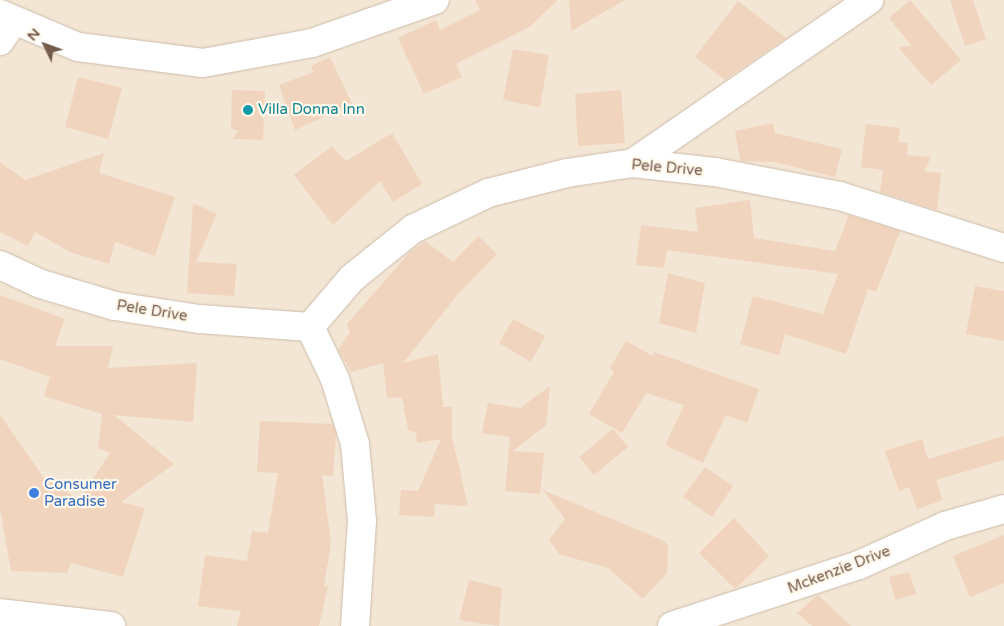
<!DOCTYPE html>
<html>
<head>
<meta charset="utf-8">
<style>
  body { margin:0 }
  #map { position:relative; width:1004px; height:626px; overflow:hidden; background:#fcf4e5; font-family:"Varela Round",sans-serif }
  div>[style] { position:absolute }
  .residential>* { inset:0; background:#f3e6d4 }
  .building>* { inset:0; background:#f1d4bd }
  .roads { filter:drop-shadow(0 0 1px #cdbcac) drop-shadow(0 0 1px #cdbcac) }
  .minor>* { height:28px; margin:-14px; padding:0 14px; transform-origin:14px; border-radius:14px; background:#fff }
  .dots>* { width:14px; height:14px; translate:-50% -50%; box-sizing:border-box; border:2px solid #fff8eb; border-radius:50% }
  span { translate:-50% -50%; white-space:nowrap; text-align:center; line-height:1.15; -webkit-text-stroke:4.5px #fff8eb; paint-order:stroke }
  .culture-label { font-size:15px; color:#0d838f }
  .left { translate:0 -50%; text-align:left }
  .street-label { font-size:15px; color:#745b4b }
  .shop-label { font-size:15px; color:#366cbe }
  .north { position:absolute; left:20px; top:20px; width:50px; height:50px; -webkit-text-stroke:4px #fff8eb; paint-order:stroke; rotate:312deg; font-size:14px; font-weight:700; line-height:20px; text-align:center; color:#745b4b }
  .north::after { content:''; display:block; margin:auto; width:18px; height:22px; background:#745b4b; clip-path:polygon(50% 0,100% 100%,50% 72%,0 100%) }
</style>
</head>
<body>
<div id="map">
  <div class="residential">
    <div style="clip-path:polygon(0 0,1004px 0,1004px 626px,0 626px)"></div>
  </div>
  <div class="building">
    <div style="clip-path:polygon(475px 0,558px 0,529px 27px,456px 64px,462px 77px,424px 94px,398px 38px,436px 20px,440px 30px,480px 10px)"></div>
    <div style="clip-path:polygon(569px 0,625px 0,571px 31px)"></div>
    <div style="clip-path:polygon(910px 0,961px 60px,931px 85px,898px 47px,912px 46px,889px 18px)"></div>
    <div style="clip-path:polygon(950px 0,973px 0,986px 39px,965px 46px)"></div>
    <div style="clip-path:polygon(738px 1px,786px 38px,725px 80px,695px 57px)"></div>
    <div style="clip-path:polygon(513px 49px,549px 55px,540px 107px,503px 100px)"></div>
    <div style="clip-path:polygon(330px 57px,352px 104px,295px 130px,279px 85px,314px 72px,311px 66px)"></div>
    <div style="clip-path:polygon(78px 77px,122px 88px,108px 139px,65px 127px)"></div>
    <div style="clip-path:polygon(232px 90px,265px 91px,263px 140px,233px 139px,238px 131px,231px 128px)"></div>
    <div style="clip-path:polygon(621px 90px,625px 143px,578px 146px,575px 94px)"></div>
    <div style="clip-path:polygon(773px 123px,775px 133px,842px 149px,835px 177px,775px 162px,740px 161px,735px 131px)"></div>
    <div style="clip-path:polygon(866px 124px,900px 128px,898px 142px,908px 143px,907px 155px,931px 157px,924px 171px,941px 173px,937px 210px,880px 192px,883px 170px,861px 167px)"></div>
    <div style="clip-path:polygon(392px 133px,422px 184px,393px 202px,380px 181px,333px 225px,294px 175px,332px 146px,346px 161px)"></div>
    <div style="clip-path:polygon(104px 153px,99px 173px,175px 197px,155px 256px,115px 242px,109px 264px,70px 252px,35px 232px,28px 246px,0 232px,0 162px,25px 180px)"></div>
    <div style="clip-path:polygon(750px 200px,754px 238px,835px 251px,849px 215px,900px 231px,876px 292px,868px 289px,846px 354px,785px 334px,779px 355px,740px 344px,753px 296px,823px 314px,838px 274px,667px 250px,664px 268px,636px 265px,641px 225px,698px 232px,695px 208px)"></div>
    <div style="clip-path:polygon(193px 203px,217px 214px,196px 262px,237px 264px,234px 296px,187px 293px)"></div>
    <div style="clip-path:polygon(478px 236px,497px 254px,458px 294px,403px 363px,438px 354px,443px 407px,452px 407px,452px 437px,468px 506px,435px 504px,434px 517px,399px 515px,401px 490px,418px 491px,441px 439px,417px 443px,416px 433px,408px 430px,402px 397px,387px 398px,383px 363px,351px 372px,338px 349px,350px 332px,347px 324px,409px 253px,425px 241px,453px 262px)"></div>
    <div style="clip-path:polygon(668px 273px,705px 283px,696px 333px,659px 323px)"></div>
    <div style="clip-path:polygon(975px 286px,1004px 291px,1004px 341px,966px 334px)"></div>
    <div style="clip-path:polygon(0 295px,65px 319px,55px 346px,113px 346px,108px 368px,197px 363px,193px 422px,114px 415px,174px 464px,121px 502px,145px 508px,123px 577px,71px 563px,67px 573px,11px 571px,0 508px,0 415px,44px 478px,79px 500px,110px 453px,98px 448px,102px 414px,44px 396px,50px 377px,0 359px)"></div>
    <div style="clip-path:polygon(513px 319px,545px 336px,531px 362px,499px 343px)"></div>
    <div style="clip-path:polygon(626px 341px,653px 356px,654px 352px,759px 389px,747px 423px,726px 415px,703px 463px,665px 445px,684px 405px,646px 393px,622px 433px,589px 414px,614px 372px,610px 368px)"></div>
    <div style="clip-path:polygon(550px 386px,546px 425px,513px 451px,544px 453px,540px 494px,505px 491px,510px 437px,482px 433px,488px 403px,520px 408px)"></div>
    <div style="clip-path:polygon(260px 421px,333px 424px,336px 434px,333px 476px,322px 475px,331px 543px,324px 586px,328px 586px,319px 626px,237px 626px,241px 611px,198px 606px,205px 555px,247px 561px,252px 531px,268px 533px,278px 473px,257px 472px)"></div>
    <div style="clip-path:polygon(613px 429px,628px 447px,594px 475px,579px 457px)"></div>
    <div style="clip-path:polygon(1004px 436px,1004px 460px,936px 480px,943px 500px,917px 509px,909px 487px,899px 491px,885px 451px,922px 439px,928px 459px)"></div>
    <div style="clip-path:polygon(705px 467px,733px 486px,712px 517px,683px 497px)"></div>
    <div style="clip-path:polygon(543px 490px,662px 540px,668px 545px,667px 573px,643px 599px,608px 568px,559px 554px,549px 540px,565px 519px)"></div>
    <div style="clip-path:polygon(734px 518px,769px 556px,735px 589px,699px 553px)"></div>
    <div style="clip-path:polygon(1004px 535px,1004px 583px,970px 597px,953px 556px)"></div>
    <div style="clip-path:polygon(909px 572px,916px 594px,895px 600px,889px 577px)"></div>
    <div style="clip-path:polygon(469px 580px,502px 588px,499px 626px,459px 620px)"></div>
    <div style="clip-path:polygon(818px 595px,851px 626px,812px 626px,797px 613px)"></div>
  </div>
  <div class="roads">
    <div class="minor">
      <div style="left:0;top:14px;width:85px;rotate:22.9deg"></div>
      <div style="left:78px;top:47px;width:126px;rotate:7.3deg"></div>
      <div style="left:203px;top:63px;width:111px;rotate:-10.4deg"></div>
      <div style="left:312px;top:43px;width:130px;rotate:-19.3deg"></div>
      <div style="left:0;top:41px;width:23px;rotate:-56deg"></div>
      <div style="left:633px;top:163px;width:287px;rotate:-34.6deg"></div>
      <div style="left:0;top:265px;width:45px;rotate:24.9deg"></div>
      <div style="left:41px;top:284px;width:77px;rotate:16.6deg"></div>
      <div style="left:115px;top:306px;width:85px;rotate:8.8deg"></div>
      <div style="left:199px;top:319px;width:111px;rotate:4.1deg"></div>
      <div style="left:310px;top:327px;width:58px;rotate:64.3deg"></div>
      <div style="left:335px;top:379px;width:68px;rotate:72.9deg"></div>
      <div style="left:355px;top:444px;width:77px;rotate:84.8deg"></div>
      <div style="left:362px;top:521px;width:105px;rotate:93.8deg"></div>
      <div style="left:310px;top:327px;width:65px;rotate:-49.4deg"></div>
      <div style="left:352px;top:278px;width:78px;rotate:-38.8deg"></div>
      <div style="left:413px;top:229px;width:83px;rotate:-25.6deg"></div>
      <div style="left:488px;top:193px;width:81px;rotate:-14.2deg"></div>
      <div style="left:567px;top:173px;width:67px;rotate:-8.6deg"></div>
      <div style="left:633px;top:163px;width:82px;rotate:6.3deg"></div>
      <div style="left:715px;top:172px;width:127px;rotate:10.9deg"></div>
      <div style="left:840px;top:196px;width:172px;rotate:17.6deg"></div>
      <div style="left:0;top:613px;width:112px;rotate:6.7deg"></div>
      <div style="left:672px;top:626px;width:197px;rotate:-18.1deg"></div>
      <div style="left:859px;top:565px;width:94px;rotate:-24.4deg"></div>
      <div style="left:945px;top:526px;width:61px;rotate:-16.1deg"></div>
    </div>
  </div>
  <div class="dots">
    <div style="left:248px;top:110px;background:#0f9aa8"></div>
    <div style="left:34px;top:493px;background:#3f7fe0"></div>
  </div>
  <div class="culture-label">
    <span class="left" style="left:258px;top:110px">Villa Donna Inn</span>
  </div>
  <div class="street-label">
    <span style="left:667px;top:168px;rotate:5deg">Pele Drive</span>
    <span style="left:152px;top:311px;rotate:9deg">Pele Drive</span>
    <span style="left:839px;top:570px;rotate:-21deg">Mckenzie Drive</span>
  </div>
  <div class="shop-label">
    <span class="left" style="left:44px;top:493px">Consumer<br>Paradise</span>
  </div>
  <div class="north">N</div>
</div>
</body>
</html>
